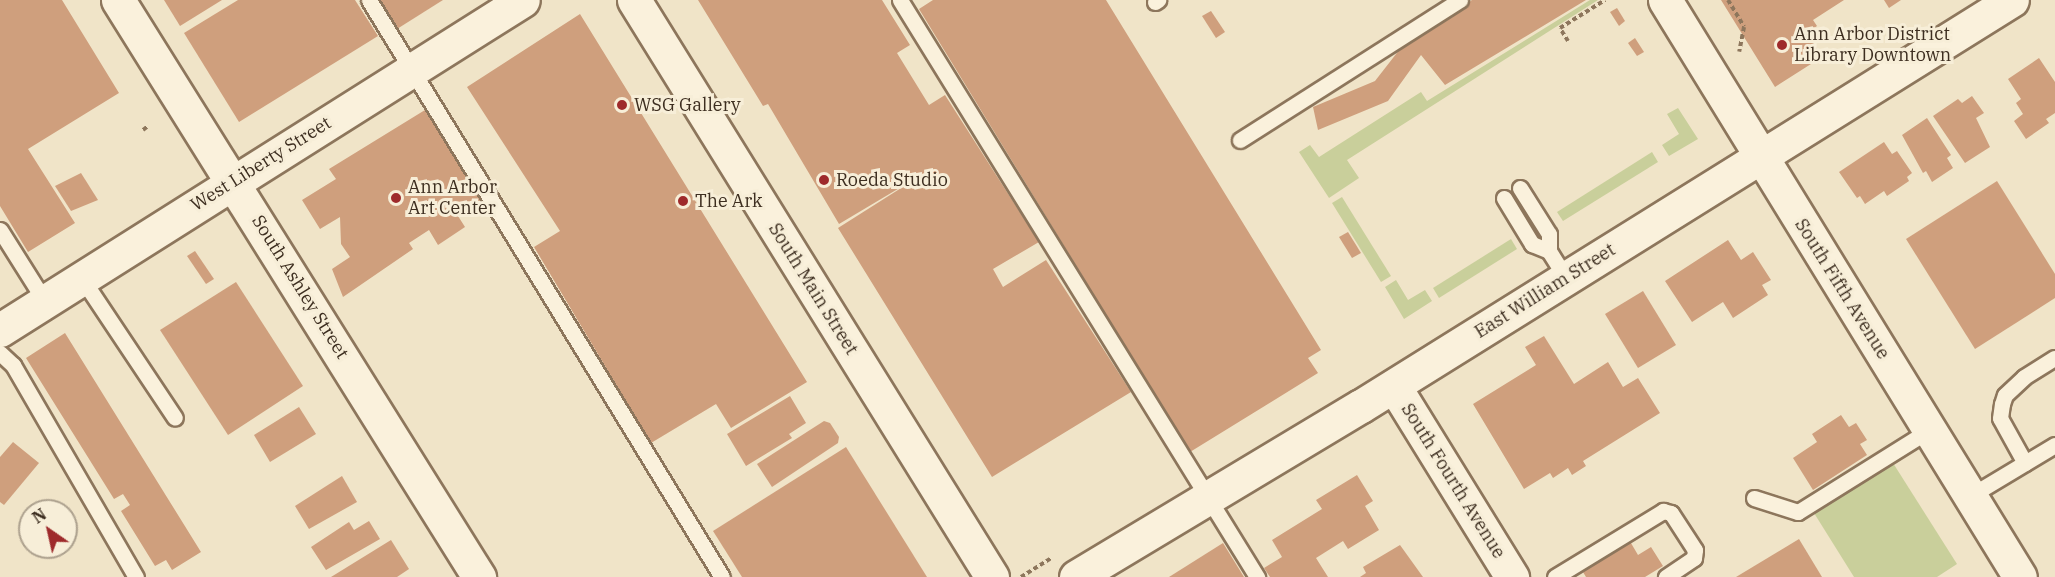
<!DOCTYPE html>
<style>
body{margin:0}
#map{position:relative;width:2055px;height:577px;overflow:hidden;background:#f0e4c8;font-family:"IBM Plex Serif",serif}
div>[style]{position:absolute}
.green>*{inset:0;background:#c9cf9b}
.building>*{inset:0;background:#cf9f7d}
.path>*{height:4px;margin-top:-2px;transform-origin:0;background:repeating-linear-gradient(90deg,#8d765c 0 4.5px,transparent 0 7.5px)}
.roads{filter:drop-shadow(2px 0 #8d765c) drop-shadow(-2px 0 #8d765c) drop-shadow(0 2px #8d765c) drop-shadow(0 -2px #8d765c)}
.service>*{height:15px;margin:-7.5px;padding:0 7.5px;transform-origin:7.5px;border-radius:7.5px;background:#faf1dc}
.tertiary>*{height:33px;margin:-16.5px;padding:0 16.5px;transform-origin:16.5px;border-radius:16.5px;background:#faf1dc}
.secondary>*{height:33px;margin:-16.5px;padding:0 16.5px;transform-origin:16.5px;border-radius:16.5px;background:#faf1dc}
.dots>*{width:16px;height:16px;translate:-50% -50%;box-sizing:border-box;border:3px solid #f7eed8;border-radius:50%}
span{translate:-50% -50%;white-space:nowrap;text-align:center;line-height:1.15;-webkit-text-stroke:6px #f7eed8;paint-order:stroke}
.poi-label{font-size:18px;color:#3d2e20}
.left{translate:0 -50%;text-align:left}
.street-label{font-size:18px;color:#3d2e20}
.north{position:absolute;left:18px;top:499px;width:60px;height:60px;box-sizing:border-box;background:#f7eed8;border:2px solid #ada18e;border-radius:50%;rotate:326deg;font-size:16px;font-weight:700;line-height:24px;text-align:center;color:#3d2e20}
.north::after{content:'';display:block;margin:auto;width:21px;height:27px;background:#9e2a2b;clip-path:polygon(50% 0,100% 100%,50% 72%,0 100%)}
</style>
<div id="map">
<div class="green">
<div style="clip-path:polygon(1590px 0,1598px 0,1347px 160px,1359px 178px,1329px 198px,1299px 152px,1310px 145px,1319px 157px,1421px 92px,1427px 101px)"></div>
<div style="clip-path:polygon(1678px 108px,1698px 139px,1669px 156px,1662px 145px,1679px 134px,1667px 114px)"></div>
<div style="clip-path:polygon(1652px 152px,1658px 162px,1563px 221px,1557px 212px)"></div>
<div style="clip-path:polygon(1342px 197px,1391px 276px,1381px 282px,1332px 203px)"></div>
<div style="clip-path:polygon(1511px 239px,1517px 249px,1439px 298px,1433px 288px)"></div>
<div style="clip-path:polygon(1396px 280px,1408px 300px,1425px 290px,1432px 301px,1404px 319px,1385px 287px)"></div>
<div style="clip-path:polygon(1893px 463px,1957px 564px,1937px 577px,1854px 577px,1814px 513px)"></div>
</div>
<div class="building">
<div style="clip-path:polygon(0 0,62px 0,119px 93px,28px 149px,75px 223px,28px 252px,0 206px)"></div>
<div style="clip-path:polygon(164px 0,222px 0,180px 26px)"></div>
<div style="clip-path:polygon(238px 0,355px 0,378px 36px,239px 122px,184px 33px)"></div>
<div style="clip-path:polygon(379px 0,443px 0,397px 29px)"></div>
<div style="clip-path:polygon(698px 0,882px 0,910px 45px,897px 53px,929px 105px,945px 95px,1039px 242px,993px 269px,1003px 287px,1046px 260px,1131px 392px,992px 477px,838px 228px,928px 171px,839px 224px,768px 104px,763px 106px)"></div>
<div style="clip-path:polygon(933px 0,1106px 0,1321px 350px,1308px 358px,1318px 373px,1190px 452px,919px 9px)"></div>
<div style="clip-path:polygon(1472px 0,1586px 0,1445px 85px,1421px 55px,1388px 101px,1318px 130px,1313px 107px,1375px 81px,1407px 40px)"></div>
<div style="clip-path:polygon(1721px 0,1844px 0,1813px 20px,1817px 26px,1807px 33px,1822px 57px,1775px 87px)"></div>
<div style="clip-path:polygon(1884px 0,1901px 0,1889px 8px)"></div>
<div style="clip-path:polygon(1617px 8px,1625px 21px,1619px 26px,1610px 12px)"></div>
<div style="clip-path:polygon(1211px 11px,1225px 32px,1216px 38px,1202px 16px)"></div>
<div style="clip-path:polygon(580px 14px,807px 382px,731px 428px,716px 404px,651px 443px,534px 247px,560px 231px,467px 87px)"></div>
<div style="clip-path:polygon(1635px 38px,1644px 52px,1637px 56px,1628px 43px)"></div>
<div style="clip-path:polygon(2039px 58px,2055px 82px,2055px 113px,2046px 119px,2049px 123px,2026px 139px,2014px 121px,2023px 114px,2016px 103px,2021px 99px,2008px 79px)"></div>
<div style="clip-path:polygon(1972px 96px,1984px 113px,1976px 118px,1990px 147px,1965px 163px,1933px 116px,1958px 99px,1962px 103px)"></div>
<div style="clip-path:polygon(425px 110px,482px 201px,458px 216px,465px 227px,438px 245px,429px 230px,409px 243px,413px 249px,343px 297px,332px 269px,350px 257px,341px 244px,340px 217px,320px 229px,302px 200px,336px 179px,329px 169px)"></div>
<div style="clip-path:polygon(1927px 118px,1951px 155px,1947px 158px,1953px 168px,1932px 182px,1926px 171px,1923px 173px,1902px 135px)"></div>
<div style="clip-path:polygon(1884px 142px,1892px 154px,1897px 151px,1912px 173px,1907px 177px,1909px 181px,1887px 196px,1884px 191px,1865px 204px,1860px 196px,1857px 198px,1839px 172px)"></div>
<div style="clip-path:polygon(81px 173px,98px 200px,71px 211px,55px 186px)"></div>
<div style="clip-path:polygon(1997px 181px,2055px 274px,2055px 298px,1975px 349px,1906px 239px)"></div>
<div style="clip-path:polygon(1348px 232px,1361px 253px,1352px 258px,1339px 237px)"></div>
<div style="clip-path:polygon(1728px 240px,1741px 260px,1753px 252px,1771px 280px,1762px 285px,1768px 295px,1733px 318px,1723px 302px,1692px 322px,1665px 281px)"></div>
<div style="clip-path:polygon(195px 251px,214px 279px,206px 284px,187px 256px)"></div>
<div style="clip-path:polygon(236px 282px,303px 386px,228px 435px,160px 330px)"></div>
<div style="clip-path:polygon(1643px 291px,1676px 345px,1638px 368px,1605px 314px)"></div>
<div style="clip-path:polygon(65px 333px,201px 552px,172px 570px,166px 560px,155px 566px,121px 511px,130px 505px,123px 494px,114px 499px,26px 358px)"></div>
<div style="clip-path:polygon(1544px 336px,1574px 384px,1608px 362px,1623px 387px,1638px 378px,1660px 413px,1583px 461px,1586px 466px,1572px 475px,1568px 468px,1553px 478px,1550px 473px,1524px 489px,1473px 404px,1536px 365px,1525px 347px)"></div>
<div style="clip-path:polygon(790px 396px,806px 423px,789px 434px,792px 438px,746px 466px,727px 434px)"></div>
<div style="clip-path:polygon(299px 407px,316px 434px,270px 462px,254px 435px)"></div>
<div style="clip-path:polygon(1841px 415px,1849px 427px,1856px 423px,1867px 440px,1860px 444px,1867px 455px,1813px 490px,1793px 458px,1817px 442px,1812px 434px)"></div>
<div style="clip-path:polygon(824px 421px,830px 423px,839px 437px,838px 443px,772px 487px,757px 464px)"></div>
<div style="clip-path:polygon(13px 442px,39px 463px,4px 505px,0 502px,0 457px)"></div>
<div style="clip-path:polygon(846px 447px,927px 577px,742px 577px,713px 531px)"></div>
<div style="clip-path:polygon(1357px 475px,1373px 501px,1365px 506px,1379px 530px,1348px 549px,1343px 541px,1316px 558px,1328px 577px,1270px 577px,1264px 568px,1282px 557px,1272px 540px,1322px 509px,1316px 500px)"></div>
<div style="clip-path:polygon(342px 476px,357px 502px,309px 529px,295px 506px)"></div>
<div style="clip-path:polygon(369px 521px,380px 539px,326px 570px,311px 547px,349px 522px,354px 530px)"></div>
<div style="clip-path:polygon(1628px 538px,1638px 555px,1651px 547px,1663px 566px,1645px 577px,1586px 577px,1580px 567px)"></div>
<div style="clip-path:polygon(1799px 539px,1822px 577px,1736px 577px)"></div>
<div style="clip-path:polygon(391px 540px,409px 569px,397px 577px,331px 577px)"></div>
<div style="clip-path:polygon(1223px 543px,1244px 577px,1169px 577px)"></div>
<div style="clip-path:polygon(1400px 545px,1423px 577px,1360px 577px,1366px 573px,1363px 567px)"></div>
</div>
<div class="path">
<div style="left:1728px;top:0;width:31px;rotate:59deg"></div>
<div style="left:1744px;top:27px;width:25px;rotate:101deg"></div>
<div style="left:1568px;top:41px;width:15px;rotate:-122deg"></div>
<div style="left:1560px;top:28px;width:53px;rotate:-31.9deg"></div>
<div style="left:143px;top:130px;width:6px;rotate:-39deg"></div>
<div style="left:1021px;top:577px;width:36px;rotate:-32deg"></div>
</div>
<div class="roads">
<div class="service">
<div style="left:369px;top:0;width:676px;rotate:58.54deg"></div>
<div style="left:900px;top:0;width:679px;rotate:58.25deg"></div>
<div style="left:1155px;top:2px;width:4px;rotate:-34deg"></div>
<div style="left:1240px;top:140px;width:261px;rotate:-32.5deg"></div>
<div style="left:1520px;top:188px;width:54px;rotate:57.8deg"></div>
<div style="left:1549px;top:234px;width:17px;rotate:90deg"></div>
<div style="left:1549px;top:251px;width:32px;rotate:58deg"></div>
<div style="left:1504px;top:198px;width:54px;rotate:58.7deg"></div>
<div style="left:1532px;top:244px;width:18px;rotate:22deg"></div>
<div style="left:0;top:230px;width:83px;rotate:57.8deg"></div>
<div style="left:81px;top:277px;width:169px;rotate:56.3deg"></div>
<div style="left:0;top:353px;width:18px;rotate:43deg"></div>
<div style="left:13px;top:365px;width:245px;rotate:59.9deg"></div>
<div style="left:2025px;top:463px;width:51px;rotate:-119.1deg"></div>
<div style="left:2000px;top:418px;width:14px;rotate:-82deg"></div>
<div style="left:2002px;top:404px;width:9px;rotate:-72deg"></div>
<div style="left:2005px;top:395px;width:26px;rotate:-43deg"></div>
<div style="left:2024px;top:377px;width:36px;rotate:-32deg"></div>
<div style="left:1970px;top:496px;width:99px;rotate:-31deg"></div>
<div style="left:1754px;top:498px;width:46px;rotate:17.7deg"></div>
<div style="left:1798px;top:512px;width:155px;rotate:-32deg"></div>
<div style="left:1555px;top:577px;width:127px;rotate:-31.4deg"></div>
<div style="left:1663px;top:511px;width:8px;rotate:14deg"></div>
<div style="left:1671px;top:513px;width:44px;rotate:57deg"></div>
<div style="left:1695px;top:550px;width:8px;rotate:97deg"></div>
<div style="left:1694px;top:558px;width:34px;rotate:146deg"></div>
</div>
<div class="tertiary">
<div style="left:118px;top:0;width:681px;rotate:57.97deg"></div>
<div style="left:1394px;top:386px;width:225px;rotate:58.3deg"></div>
<div style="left:1076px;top:577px;width:332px;rotate:-31deg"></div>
<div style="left:1361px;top:406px;width:767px;rotate:-31.95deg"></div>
</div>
<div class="secondary">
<div style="left:634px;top:0;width:679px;rotate:58.18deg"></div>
<div style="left:1665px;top:0;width:677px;rotate:58.4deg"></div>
<div style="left:0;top:330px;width:618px;rotate:-32.25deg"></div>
</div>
</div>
<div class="dots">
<div style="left:1782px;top:45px;background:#9e2a2b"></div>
<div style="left:622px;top:105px;background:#9e2a2b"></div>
<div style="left:824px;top:180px;background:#9e2a2b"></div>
<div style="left:396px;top:198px;background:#9e2a2b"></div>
<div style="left:683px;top:201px;background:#9e2a2b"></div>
</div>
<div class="poi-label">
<span class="left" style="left:1794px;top:45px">Ann Arbor District<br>Library Downtown</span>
<span class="left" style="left:634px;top:105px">WSG Gallery</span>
<span class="left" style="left:836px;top:180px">Roeda Studio</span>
<span class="left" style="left:408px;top:198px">Ann Arbor<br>Art Center</span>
<span class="left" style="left:695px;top:201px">The Ark</span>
</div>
<div class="street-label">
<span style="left:261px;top:164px;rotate:-32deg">West Liberty Street</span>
<span style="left:300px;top:287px;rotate:58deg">South Ashley Street</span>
<span style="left:813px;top:289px;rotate:58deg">South Main Street</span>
<span style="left:1842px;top:289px;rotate:58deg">South Fifth Avenue</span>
<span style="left:1545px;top:291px;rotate:-32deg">East William Street</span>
<span style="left:1453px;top:481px;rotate:58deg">South Fourth Avenue</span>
</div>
<div class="north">N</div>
</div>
